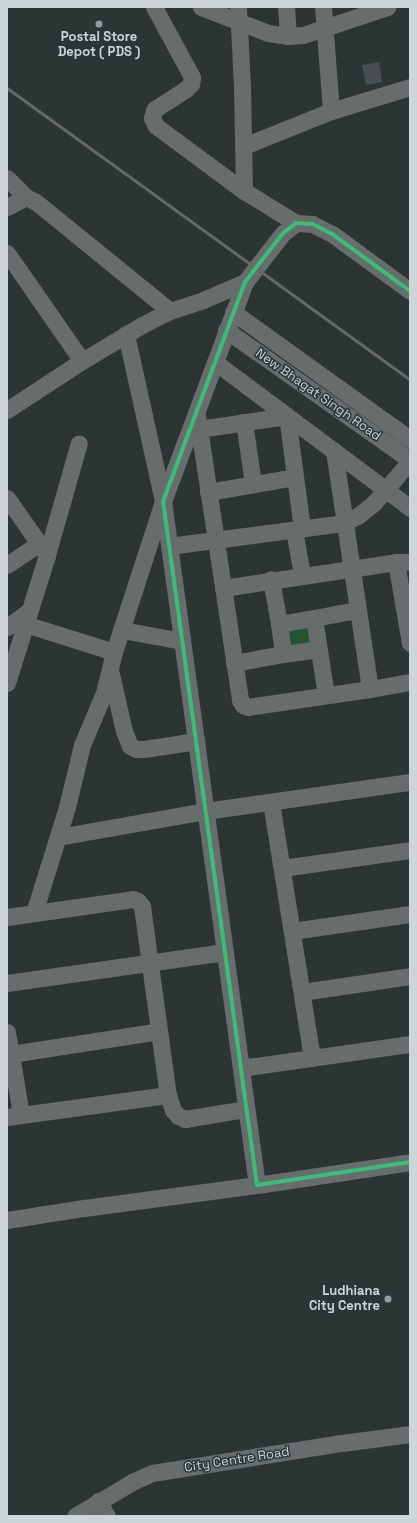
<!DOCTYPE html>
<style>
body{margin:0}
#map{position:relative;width:417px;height:1523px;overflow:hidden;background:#2c3434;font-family:"Space Grotesk",sans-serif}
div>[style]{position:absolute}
.green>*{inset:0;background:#255334}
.building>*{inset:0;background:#494f50}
.minor>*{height:17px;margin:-8.5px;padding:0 8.5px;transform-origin:8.5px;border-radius:8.5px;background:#676c6d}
.rail>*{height:3px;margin:-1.5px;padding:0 1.5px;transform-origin:1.5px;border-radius:1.5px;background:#636969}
.cycleway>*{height:4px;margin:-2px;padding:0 2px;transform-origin:2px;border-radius:2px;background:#3abd76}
.dots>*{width:11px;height:11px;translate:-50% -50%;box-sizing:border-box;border:2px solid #293738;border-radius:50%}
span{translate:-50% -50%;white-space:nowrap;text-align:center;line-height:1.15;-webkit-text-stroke:3px #293738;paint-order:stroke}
.poi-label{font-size:13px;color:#cdd5d6;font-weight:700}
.right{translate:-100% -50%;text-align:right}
.street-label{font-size:13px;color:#cdd5d6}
.frame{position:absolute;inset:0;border:8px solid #cdd5d6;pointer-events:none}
</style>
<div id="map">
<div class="green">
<div style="clip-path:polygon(308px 625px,311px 642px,289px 646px,286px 629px)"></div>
</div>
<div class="building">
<div style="clip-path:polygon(379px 62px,382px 82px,366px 85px,362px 65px)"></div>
</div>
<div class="minor">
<div style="left:154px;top:7px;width:80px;rotate:61.5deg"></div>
<div style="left:192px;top:77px;width:7px;rotate:98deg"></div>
<div style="left:191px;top:84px;width:7px;rotate:135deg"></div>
<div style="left:186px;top:89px;width:38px;rotate:147deg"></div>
<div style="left:154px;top:110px;width:8px;rotate:104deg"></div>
<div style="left:152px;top:118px;width:9px;rotate:63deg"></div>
<div style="left:156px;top:126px;width:109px;rotate:36.5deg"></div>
<div style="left:244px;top:191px;width:61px;rotate:31.6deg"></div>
<div style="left:201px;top:7px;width:72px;rotate:21.2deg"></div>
<div style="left:268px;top:33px;width:20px;rotate:9deg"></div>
<div style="left:288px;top:36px;width:15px;rotate:-4deg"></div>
<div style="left:303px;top:35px;width:89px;rotate:-18.4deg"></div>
<div style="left:238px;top:7px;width:79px;rotate:87.1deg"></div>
<div style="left:242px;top:86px;width:105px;rotate:88.9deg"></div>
<div style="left:286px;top:7px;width:29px;rotate:86deg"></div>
<div style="left:323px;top:7px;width:104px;rotate:85.6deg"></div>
<div style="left:244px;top:146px;width:94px;rotate:-21.9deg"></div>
<div style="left:331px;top:111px;width:83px;rotate:-16.9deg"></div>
<div style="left:7px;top:178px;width:27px;rotate:45deg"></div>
<div style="left:7px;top:207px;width:21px;rotate:-28deg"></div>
<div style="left:26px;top:197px;width:11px;rotate:27deg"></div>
<div style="left:36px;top:202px;width:173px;rotate:39.1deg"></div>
<div style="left:7px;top:253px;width:131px;rotate:55.2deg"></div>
<div style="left:410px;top:291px;width:97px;rotate:-143.8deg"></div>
<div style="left:332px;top:234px;width:22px;rotate:-153deg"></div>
<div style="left:312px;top:224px;width:16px;rotate:-176deg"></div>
<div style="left:296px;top:223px;width:16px;rotate:142deg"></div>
<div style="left:283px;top:233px;width:62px;rotate:127.8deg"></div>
<div style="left:245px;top:282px;width:234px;rotate:110.5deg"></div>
<div style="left:163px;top:501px;width:690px;rotate:82.18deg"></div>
<div style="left:257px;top:1185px;width:155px;rotate:-8.5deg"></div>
<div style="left:233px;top:312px;width:218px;rotate:35.7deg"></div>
<div style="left:226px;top:330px;width:225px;rotate:35.2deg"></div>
<div style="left:215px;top:362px;width:244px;rotate:36.8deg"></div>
<div style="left:7px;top:410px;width:90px;rotate:-33.2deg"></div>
<div style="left:82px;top:361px;width:70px;rotate:-31deg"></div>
<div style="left:142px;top:325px;width:31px;rotate:-27deg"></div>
<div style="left:170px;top:311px;width:35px;rotate:-18deg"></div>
<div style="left:203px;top:300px;width:46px;rotate:-23.2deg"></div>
<div style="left:197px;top:415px;width:288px;rotate:81.4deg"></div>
<div style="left:240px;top:700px;width:6px;rotate:59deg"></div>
<div style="left:243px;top:705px;width:5px;rotate:22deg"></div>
<div style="left:248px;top:707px;width:123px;rotate:-8.4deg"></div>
<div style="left:370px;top:689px;width:241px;rotate:-98.6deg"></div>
<div style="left:244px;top:422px;width:63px;rotate:81.7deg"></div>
<div style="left:199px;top:429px;width:89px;rotate:-8.4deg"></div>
<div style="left:287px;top:416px;width:114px;rotate:82.4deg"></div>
<div style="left:208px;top:492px;width:88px;rotate:-9.8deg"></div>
<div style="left:7px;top:498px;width:70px;rotate:54.9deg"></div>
<div style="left:294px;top:530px;width:46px;rotate:79.9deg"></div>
<div style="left:169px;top:546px;width:177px;rotate:-7.5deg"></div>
<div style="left:344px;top:523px;width:17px;rotate:-28deg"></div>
<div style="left:359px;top:515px;width:19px;rotate:-39deg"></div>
<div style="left:374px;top:503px;width:55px;rotate:-49.4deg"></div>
<div style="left:396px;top:562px;width:82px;rotate:80.2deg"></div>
<div style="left:7px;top:565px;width:37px;rotate:-34deg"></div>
<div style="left:271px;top:579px;width:46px;rotate:79.9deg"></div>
<div style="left:279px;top:624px;width:36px;rotate:-10deg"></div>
<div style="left:223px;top:588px;width:175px;rotate:-8.5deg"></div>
<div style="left:396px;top:562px;width:14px"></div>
<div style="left:25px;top:624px;width:93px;rotate:17.5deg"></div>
<div style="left:114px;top:652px;width:159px;rotate:-72deg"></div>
<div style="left:163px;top:501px;width:171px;rotate:-102.5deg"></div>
<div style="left:279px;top:624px;width:30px;rotate:82deg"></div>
<div style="left:283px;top:654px;width:36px;rotate:-8deg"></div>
<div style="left:7px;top:627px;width:27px;rotate:-36deg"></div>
<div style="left:122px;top:630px;width:61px;rotate:10.4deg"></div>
<div style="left:234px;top:663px;width:50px;rotate:-10.4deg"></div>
<div style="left:111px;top:674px;width:58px;rotate:77.2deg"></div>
<div style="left:124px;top:731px;width:16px;rotate:68deg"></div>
<div style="left:130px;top:746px;width:7px;rotate:27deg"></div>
<div style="left:136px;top:749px;width:8px"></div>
<div style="left:144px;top:749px;width:53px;rotate:-8.7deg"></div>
<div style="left:7px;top:683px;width:134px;rotate:-72.6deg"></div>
<div style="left:47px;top:555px;width:116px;rotate:-74.1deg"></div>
<div style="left:370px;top:689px;width:41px;rotate:-9.9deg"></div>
<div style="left:326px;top:695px;width:78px;rotate:-98.9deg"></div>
<div style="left:314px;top:618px;width:44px;rotate:-10.5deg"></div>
<div style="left:271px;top:802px;width:259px;rotate:80.9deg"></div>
<div style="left:58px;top:837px;width:149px;rotate:-10deg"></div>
<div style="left:205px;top:811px;width:207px;rotate:-8.1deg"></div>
<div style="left:282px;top:868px;width:129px;rotate:-8deg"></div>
<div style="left:34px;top:913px;width:111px;rotate:-72.7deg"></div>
<div style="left:67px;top:807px;width:64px;rotate:-76.4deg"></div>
<div style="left:82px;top:745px;width:56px;rotate:-67.1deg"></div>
<div style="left:104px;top:693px;width:42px;rotate:-76.3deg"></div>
<div style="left:7px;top:917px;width:127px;rotate:-8.1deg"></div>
<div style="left:133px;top:899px;width:5px;rotate:22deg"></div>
<div style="left:138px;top:901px;width:6px;rotate:51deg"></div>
<div style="left:142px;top:906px;width:191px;rotate:82.2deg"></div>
<div style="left:292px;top:931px;width:119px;rotate:-8.2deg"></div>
<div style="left:7px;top:983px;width:220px;rotate:-8.1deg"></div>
<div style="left:302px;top:992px;width:109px;rotate:-8.4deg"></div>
<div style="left:7px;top:1032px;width:22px;rotate:80deg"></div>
<div style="left:241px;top:1068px;width:171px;rotate:-8.1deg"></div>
<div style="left:21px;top:1115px;width:62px;rotate:-99.3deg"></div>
<div style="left:11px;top:1054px;width:150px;rotate:-8.8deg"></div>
<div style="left:7px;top:1117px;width:162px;rotate:-7.8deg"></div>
<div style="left:168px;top:1095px;width:16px;rotate:72deg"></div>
<div style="left:173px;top:1110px;width:8px;rotate:50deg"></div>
<div style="left:178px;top:1116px;width:8px;rotate:23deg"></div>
<div style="left:185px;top:1119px;width:62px;rotate:-9.3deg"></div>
<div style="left:7px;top:1220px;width:78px;rotate:-8.9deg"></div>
<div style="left:84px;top:1208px;width:175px;rotate:-7.6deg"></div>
<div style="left:98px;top:1501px;width:17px;rotate:59deg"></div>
<div style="left:75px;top:1516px;width:66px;rotate:-30.8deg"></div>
<div style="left:132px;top:1482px;width:22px;rotate:-24deg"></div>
<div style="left:152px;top:1473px;width:192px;rotate:-9deg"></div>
<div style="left:342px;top:1443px;width:69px;rotate:-7.5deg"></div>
</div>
<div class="rail">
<div style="left:7px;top:88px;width:498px;rotate:35.9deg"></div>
</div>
<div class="cycleway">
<div style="left:410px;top:291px;width:97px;rotate:-143.8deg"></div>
<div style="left:332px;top:234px;width:22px;rotate:-153deg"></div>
<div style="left:312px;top:224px;width:16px;rotate:-176deg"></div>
<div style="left:296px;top:223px;width:16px;rotate:142deg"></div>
<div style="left:283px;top:233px;width:62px;rotate:127.8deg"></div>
<div style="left:245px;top:282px;width:234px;rotate:110.5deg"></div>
<div style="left:163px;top:501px;width:690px;rotate:82.18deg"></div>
<div style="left:257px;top:1185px;width:155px;rotate:-8.5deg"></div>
</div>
<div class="dots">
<div style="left:99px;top:24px;background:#959d9d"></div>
<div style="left:388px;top:1299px;background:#959d9d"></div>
</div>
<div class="poi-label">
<span style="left:99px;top:45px">Postal Store<br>Depot ( PDS )</span>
<span class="right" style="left:380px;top:1299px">Ludhiana<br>City Centre</span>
</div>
<div class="street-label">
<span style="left:318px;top:395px;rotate:35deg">New Bhagat Singh Road</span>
<span style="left:237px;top:1460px;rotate:-9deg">City Centre Road</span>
</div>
<div class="frame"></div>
</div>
